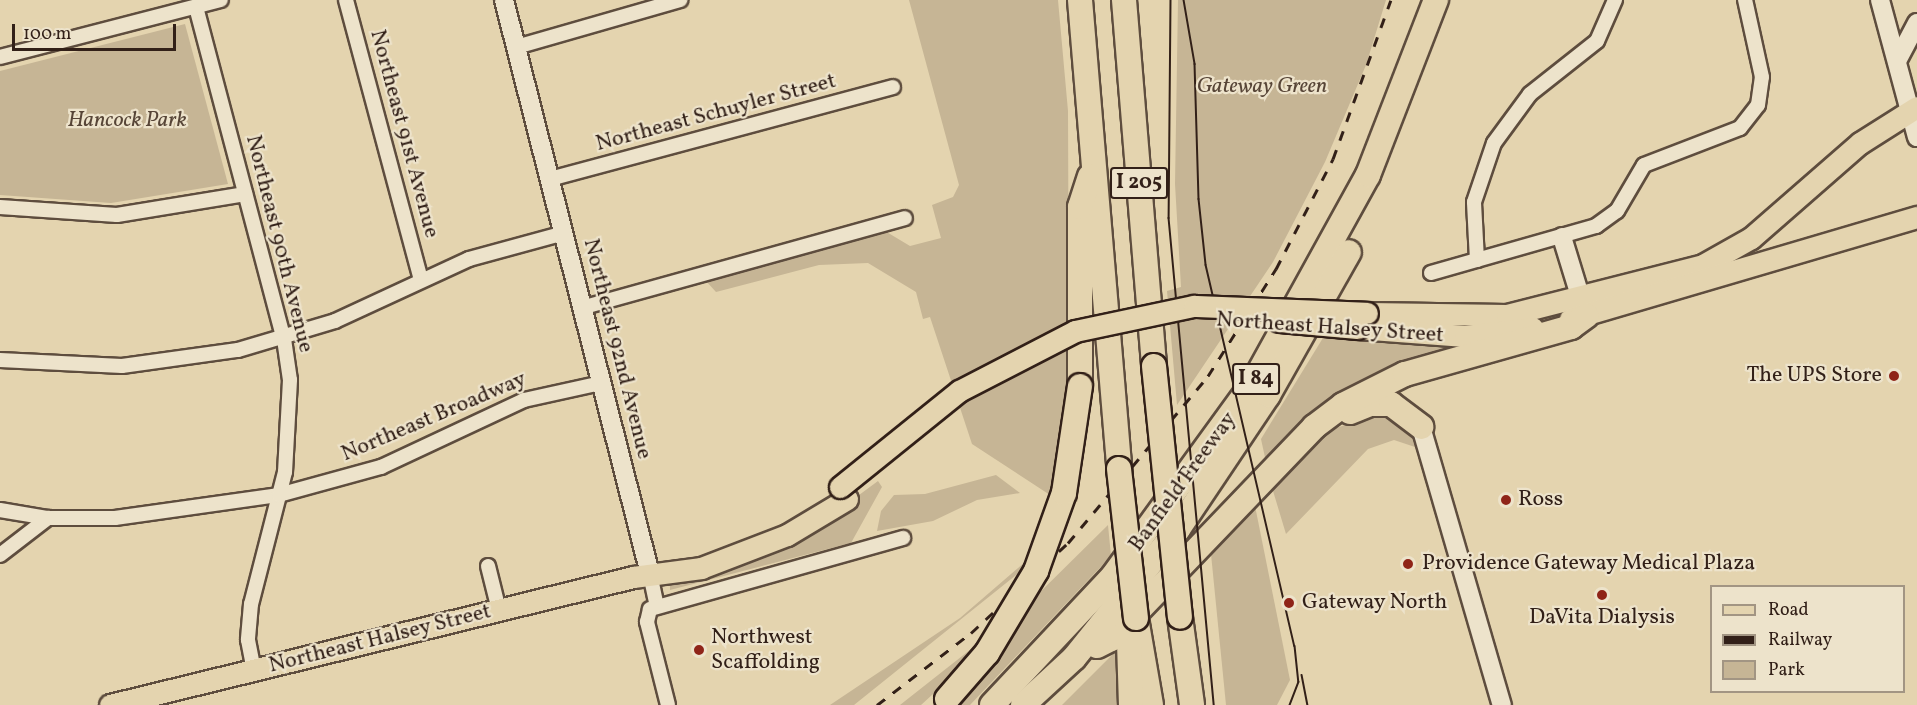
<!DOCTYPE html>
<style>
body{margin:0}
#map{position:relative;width:1917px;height:705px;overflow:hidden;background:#e4d4af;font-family:Vollkorn,serif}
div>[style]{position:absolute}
.green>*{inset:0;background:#c6b595}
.roads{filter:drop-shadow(2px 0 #5e4d3e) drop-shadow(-2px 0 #5e4d3e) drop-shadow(0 2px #5e4d3e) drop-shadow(0 -2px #5e4d3e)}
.street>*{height:14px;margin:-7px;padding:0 7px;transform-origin:7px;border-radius:7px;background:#ede3cb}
.secondary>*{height:18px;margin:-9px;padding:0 9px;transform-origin:9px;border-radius:9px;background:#ede3cb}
.primary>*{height:21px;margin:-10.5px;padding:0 10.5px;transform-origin:10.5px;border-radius:10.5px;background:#e4d4af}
.highway>*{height:24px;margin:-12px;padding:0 12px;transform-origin:12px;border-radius:12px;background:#e4d4af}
.tram>*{height:1.5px;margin:-0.75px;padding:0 0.75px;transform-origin:0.75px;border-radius:0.75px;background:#322018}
.rail>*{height:3px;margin-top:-1.5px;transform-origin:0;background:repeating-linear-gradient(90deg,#322018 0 10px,transparent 0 20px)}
.bridges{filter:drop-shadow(2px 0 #322018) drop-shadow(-2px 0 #322018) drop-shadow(0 2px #322018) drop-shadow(0 -2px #322018)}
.primary-bridge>*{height:21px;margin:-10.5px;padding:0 10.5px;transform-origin:10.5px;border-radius:10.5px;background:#e4d4af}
.highway-bridge>*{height:24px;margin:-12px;padding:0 12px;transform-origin:12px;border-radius:12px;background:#e4d4af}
.dots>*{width:16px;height:16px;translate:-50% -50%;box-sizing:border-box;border:3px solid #ede3cb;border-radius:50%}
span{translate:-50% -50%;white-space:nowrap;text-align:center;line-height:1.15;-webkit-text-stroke:4.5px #ede3cb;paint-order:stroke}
.shield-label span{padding:2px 4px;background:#ede3cb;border:2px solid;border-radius:4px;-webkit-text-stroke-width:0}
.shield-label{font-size:21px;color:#322018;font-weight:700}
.park-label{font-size:22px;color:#574537;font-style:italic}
.street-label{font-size:22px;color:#322018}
.poi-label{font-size:22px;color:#322018}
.right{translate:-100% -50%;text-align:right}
.left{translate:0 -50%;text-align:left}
.legend{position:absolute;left:1710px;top:585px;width:195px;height:108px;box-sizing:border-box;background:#ede3cb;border:2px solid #a29583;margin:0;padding:8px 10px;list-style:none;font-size:18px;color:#322018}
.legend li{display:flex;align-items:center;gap:12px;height:30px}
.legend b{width:30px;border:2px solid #a29583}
.scale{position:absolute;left:12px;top:24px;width:164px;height:27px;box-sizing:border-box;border:3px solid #322018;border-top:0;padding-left:8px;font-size:18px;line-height:21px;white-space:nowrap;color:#322018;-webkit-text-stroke:4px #ede3cb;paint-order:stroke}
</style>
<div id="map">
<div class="green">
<div style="clip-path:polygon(909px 0,1058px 0,1068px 111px,1069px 372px,1050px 495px,972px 444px,930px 317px,923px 319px,916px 292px,868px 263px,819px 265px,716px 292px,706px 281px,885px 231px,910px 246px,941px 238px,932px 205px,953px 197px,959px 185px)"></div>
<div style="clip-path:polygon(1178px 0,1386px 0,1366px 65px,1325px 162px,1273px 262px,1177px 405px,1167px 291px,1181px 287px,1175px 184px)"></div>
<div style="clip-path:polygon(185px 24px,228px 184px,111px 203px,0 195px,0 71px)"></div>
<div style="clip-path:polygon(1326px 333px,1482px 342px,1266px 462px,1261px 439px)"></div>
<div style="clip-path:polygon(1387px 410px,1413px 429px,1418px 448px,1394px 440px,1368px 449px,1286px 534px,1270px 481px,1328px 431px)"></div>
<div style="clip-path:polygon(996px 475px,1020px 493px,977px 500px,933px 521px,877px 531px,881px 511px,894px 495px,925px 494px)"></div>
<div style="clip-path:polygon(878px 481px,882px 487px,851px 543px,670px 590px,670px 582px,832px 515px)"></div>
<div style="clip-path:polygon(1254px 501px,1290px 680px,1277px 705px,1226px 705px,1210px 544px)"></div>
<div style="clip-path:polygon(1108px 525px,1111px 556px,970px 705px,952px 705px,960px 697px,944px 684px,921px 705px,900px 705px,1028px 604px)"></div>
<div style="clip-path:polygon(1025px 562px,1025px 568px,854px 705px,830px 705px,960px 618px)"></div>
<div style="clip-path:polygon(1119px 648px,1121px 705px,1062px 705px)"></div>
</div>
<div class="roads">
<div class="street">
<div style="left:346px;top:0;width:289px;rotate:75deg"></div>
<div style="left:196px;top:7px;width:343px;rotate:75.2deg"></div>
<div style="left:284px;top:339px;width:41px;rotate:81.7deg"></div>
<div style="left:290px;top:380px;width:92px;rotate:93.1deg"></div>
<div style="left:285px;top:472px;width:136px;rotate:104.4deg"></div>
<div style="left:251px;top:604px;width:36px;rotate:95deg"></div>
<div style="left:248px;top:640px;width:31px;rotate:79deg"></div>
<div style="left:516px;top:47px;width:171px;rotate:-16deg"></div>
<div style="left:0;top:57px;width:228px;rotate:-14.5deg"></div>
<div style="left:550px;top:179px;width:355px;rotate:-15deg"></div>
<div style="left:0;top:207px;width:117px;rotate:3.9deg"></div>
<div style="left:117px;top:215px;width:130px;rotate:-9.3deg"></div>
<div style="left:1477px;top:260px;width:58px;rotate:-93deg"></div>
<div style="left:1474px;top:202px;width:62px;rotate:-71.3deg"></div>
<div style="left:1494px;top:143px;width:61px;rotate:-53.7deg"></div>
<div style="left:1530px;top:94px;width:85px;rotate:-38.3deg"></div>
<div style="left:1597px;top:41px;width:45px;rotate:-66.3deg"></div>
<div style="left:1431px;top:273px;width:172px;rotate:-15.9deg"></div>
<div style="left:1596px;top:226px;width:26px;rotate:-36deg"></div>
<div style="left:1617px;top:211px;width:53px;rotate:-59.6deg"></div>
<div style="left:1644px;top:165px;width:103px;rotate:-21.1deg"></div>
<div style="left:1740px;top:128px;width:29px;rotate:-52deg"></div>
<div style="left:1758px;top:105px;width:28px;rotate:-82deg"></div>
<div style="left:1762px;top:77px;width:79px;rotate:-102.4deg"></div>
<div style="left:581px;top:308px;width:336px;rotate:-15.5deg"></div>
<div style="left:0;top:360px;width:122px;rotate:2.8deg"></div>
<div style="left:122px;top:366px;width:117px;rotate:-7.9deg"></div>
<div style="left:238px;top:350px;width:101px;rotate:-16.6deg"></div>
<div style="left:335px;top:321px;width:148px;rotate:-24.8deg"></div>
<div style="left:469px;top:259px;width:98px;rotate:-15.3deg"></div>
<div style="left:0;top:510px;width:49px;rotate:9.5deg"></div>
<div style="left:48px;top:518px;width:67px"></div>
<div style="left:115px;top:518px;width:166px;rotate:-8deg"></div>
<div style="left:279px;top:495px;width:106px;rotate:-15.4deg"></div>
<div style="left:381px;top:467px;width:158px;rotate:-25.1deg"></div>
<div style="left:524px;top:400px;width:79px;rotate:-12.4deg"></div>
<div style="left:0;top:555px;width:61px;rotate:-37.6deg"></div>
<div style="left:488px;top:566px;width:45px;rotate:76deg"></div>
<div style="left:650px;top:574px;width:33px;rotate:78deg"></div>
<div style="left:668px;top:705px;width:86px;rotate:-104.2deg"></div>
<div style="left:647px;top:622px;width:13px;rotate:-77deg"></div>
<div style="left:650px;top:609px;width:263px;rotate:-15.7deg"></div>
</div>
<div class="secondary">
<div style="left:504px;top:0;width:592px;rotate:75.73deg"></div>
<div style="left:1880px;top:0;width:142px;rotate:74.9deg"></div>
<div style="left:1897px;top:61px;width:43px;rotate:-62.2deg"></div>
<div style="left:1562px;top:237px;width:75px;rotate:73deg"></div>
<div style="left:1421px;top:427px;width:290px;rotate:73.8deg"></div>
</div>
<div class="primary">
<div style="left:1367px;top:313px;width:140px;rotate:0.8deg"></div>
<div style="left:1507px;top:315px;width:202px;rotate:-14.3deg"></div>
<div style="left:1703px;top:265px;width:55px;rotate:-29.4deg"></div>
<div style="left:1751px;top:238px;width:145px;rotate:-41.1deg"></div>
<div style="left:1860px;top:143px;width:67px;rotate:-32.3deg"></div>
<div style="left:1570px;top:319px;width:362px;rotate:-16.4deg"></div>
<div style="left:1358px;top:328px;width:107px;rotate:4.3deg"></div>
<div style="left:1465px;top:336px;width:68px;rotate:-6.7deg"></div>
<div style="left:110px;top:705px;width:538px;rotate:-13.75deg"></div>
<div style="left:633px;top:577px;width:69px;rotate:-7.5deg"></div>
<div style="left:701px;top:568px;width:92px;rotate:-21deg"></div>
<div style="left:787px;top:535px;width:70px;rotate:-31deg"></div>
</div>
<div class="highway">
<div style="left:1080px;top:0;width:471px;rotate:85.2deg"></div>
<div style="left:1124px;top:0;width:367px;rotate:85.3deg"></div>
<div style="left:1080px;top:386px;width:179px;rotate:-90deg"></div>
<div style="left:1080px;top:207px;width:32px;rotate:-72deg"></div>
<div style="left:1350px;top:412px;width:22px;rotate:-22deg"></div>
<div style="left:1370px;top:404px;width:21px"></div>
<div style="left:1391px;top:404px;width:38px;rotate:37deg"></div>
<div style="left:1180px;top:617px;width:89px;rotate:82.2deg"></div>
<div style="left:1136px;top:618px;width:88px;rotate:80.2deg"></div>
<div style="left:1129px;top:642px;width:63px;rotate:88.2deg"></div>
<div style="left:1097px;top:646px;width:16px;rotate:-27deg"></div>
<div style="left:1111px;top:639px;width:294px;rotate:-46.2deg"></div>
<div style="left:1314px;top:427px;width:36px;rotate:-37deg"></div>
<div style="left:1343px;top:405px;width:69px;rotate:-26.6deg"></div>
<div style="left:1405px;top:374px;width:173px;rotate:-15.8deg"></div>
<div style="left:1571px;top:327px;width:19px;rotate:-36deg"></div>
<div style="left:992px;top:705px;width:177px;rotate:-46.8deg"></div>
<div style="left:1113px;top:576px;width:236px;rotate:-54deg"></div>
<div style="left:1252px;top:385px;width:240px;rotate:-61.1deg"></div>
<div style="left:1368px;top:175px;width:188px;rotate:-68.8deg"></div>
<div style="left:1023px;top:705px;width:69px;rotate:-42.7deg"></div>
<div style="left:1074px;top:658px;width:166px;rotate:-51.1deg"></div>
<div style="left:1178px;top:529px;width:161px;rotate:-56.1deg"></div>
<div style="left:1268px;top:395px;width:164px;rotate:-60.5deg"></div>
</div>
</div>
<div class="tram">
<div style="left:1171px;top:0;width:218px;rotate:90.5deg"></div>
<div style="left:1169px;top:218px;width:489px;rotate:84.7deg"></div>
<div style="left:1184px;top:0;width:65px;rotate:80.2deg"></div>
<div style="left:1195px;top:64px;width:135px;rotate:88.3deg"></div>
<div style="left:1199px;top:199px;width:66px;rotate:83.9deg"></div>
<div style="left:1206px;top:265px;width:391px;rotate:76.9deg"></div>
<div style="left:1295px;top:646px;width:36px;rotate:84deg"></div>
<div style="left:1299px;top:682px;width:25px;rotate:111deg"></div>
<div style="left:1302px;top:675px;width:31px;rotate:79deg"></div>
</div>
<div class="rail">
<div style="left:877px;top:705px;width:118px;rotate:-37.5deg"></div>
<div style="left:971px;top:633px;width:132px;rotate:-42.9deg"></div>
<div style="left:1068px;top:543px;width:218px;rotate:-50deg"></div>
<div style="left:1208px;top:376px;width:127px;rotate:-57.6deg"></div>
<div style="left:1276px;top:269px;width:124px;rotate:-62.6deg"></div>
<div style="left:1333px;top:159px;width:169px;rotate:-70deg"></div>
</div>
<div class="bridges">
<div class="primary-bridge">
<div style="left:1279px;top:321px;width:79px;rotate:5.1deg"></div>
<div style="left:840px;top:487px;width:153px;rotate:-38.9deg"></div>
<div style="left:959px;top:391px;width:131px;rotate:-27.3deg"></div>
<div style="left:1075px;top:331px;width:122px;rotate:-11.9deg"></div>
<div style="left:1194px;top:306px;width:173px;rotate:2.3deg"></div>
</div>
<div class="highway-bridge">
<div style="left:1154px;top:366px;width:252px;rotate:84.1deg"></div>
<div style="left:1119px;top:469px;width:150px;rotate:83.5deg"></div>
<div style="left:947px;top:699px;width:61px;rotate:-49deg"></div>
<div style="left:987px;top:653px;width:96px;rotate:-59.1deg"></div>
<div style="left:1036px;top:571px;width:83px;rotate:-70.3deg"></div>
<div style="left:1064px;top:493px;width:108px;rotate:-81.5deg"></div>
</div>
</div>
<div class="dots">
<div style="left:1894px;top:376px;background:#8f2418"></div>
<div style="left:1506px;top:500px;background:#8f2418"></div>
<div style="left:1408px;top:564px;background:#8f2418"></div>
<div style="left:1602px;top:595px;background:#8f2418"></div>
<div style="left:1289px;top:603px;background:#8f2418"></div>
<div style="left:699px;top:650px;background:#8f2418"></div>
</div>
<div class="shield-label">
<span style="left:1139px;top:183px">I 205</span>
<span style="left:1256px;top:379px">I 84</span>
</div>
<div class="park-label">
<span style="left:1262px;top:87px">Gateway Green</span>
<span style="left:127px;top:121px">Hancock Park</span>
</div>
<div class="street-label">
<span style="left:716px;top:113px;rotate:-15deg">Northeast Schuyler Street</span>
<span style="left:404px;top:134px;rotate:75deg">Northeast 91st Avenue</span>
<span style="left:279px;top:244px;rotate:76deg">Northeast 90th Avenue</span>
<span style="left:1330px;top:328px;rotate:4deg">Northeast Halsey Street</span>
<span style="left:617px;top:349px;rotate:76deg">Northeast 92nd Avenue</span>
<span style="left:434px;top:417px;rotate:-23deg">Northeast Broadway</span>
<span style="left:1183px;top:482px;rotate:-54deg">Banfield Freeway</span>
<span style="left:380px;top:639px;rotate:-14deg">Northeast Halsey Street</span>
</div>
<div class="poi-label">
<span class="right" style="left:1882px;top:376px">The UPS Store</span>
<span class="left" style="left:1518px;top:500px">Ross</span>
<span class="left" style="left:1422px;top:564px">Providence Gateway Medical Plaza</span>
<span class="left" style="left:1302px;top:603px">Gateway North</span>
<span style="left:1602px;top:618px">DaVita Dialysis</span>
<span class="left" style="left:711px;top:650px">Northwest<br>Scaffolding</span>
</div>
<ul class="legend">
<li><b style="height:8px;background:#e4d4af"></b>Road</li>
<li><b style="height:8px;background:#322018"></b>Railway</li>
<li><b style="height:16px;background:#c6b595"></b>Park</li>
</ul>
<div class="scale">100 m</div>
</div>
